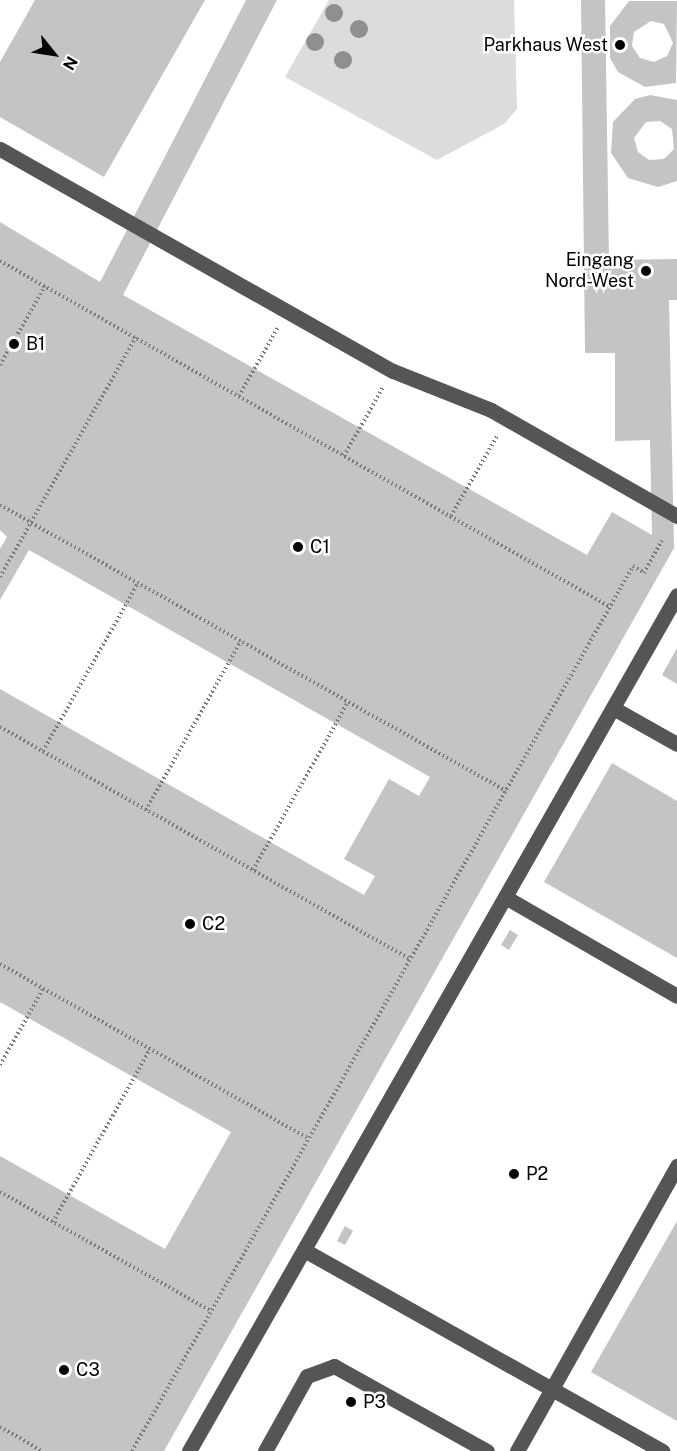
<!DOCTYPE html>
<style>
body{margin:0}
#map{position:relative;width:677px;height:1451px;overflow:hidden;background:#fff;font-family:"Public Sans",sans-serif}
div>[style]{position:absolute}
.green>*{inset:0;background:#dcdcdc}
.building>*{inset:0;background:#c4c4c4}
.path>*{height:4px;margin-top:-2px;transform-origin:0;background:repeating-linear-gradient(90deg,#777 0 1.5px,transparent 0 4.5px)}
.minor>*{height:15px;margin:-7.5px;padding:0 7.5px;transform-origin:7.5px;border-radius:7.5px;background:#555}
.trees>*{width:18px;height:18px;margin:-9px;border-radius:50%;background:#8f8f8f}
.dots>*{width:16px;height:16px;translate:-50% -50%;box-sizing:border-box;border:3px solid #fff;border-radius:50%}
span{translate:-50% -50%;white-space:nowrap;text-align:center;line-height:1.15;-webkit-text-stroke:5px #fff;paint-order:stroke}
.poi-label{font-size:18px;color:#000}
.right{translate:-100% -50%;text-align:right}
.left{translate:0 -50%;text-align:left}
.north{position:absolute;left:24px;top:24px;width:60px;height:60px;-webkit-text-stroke:4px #fff;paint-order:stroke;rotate:120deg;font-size:16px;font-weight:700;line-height:24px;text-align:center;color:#000}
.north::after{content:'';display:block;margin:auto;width:21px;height:27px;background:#000;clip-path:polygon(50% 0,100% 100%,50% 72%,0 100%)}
</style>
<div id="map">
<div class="green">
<div style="clip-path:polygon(329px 0,514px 0,517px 109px,504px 124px,437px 160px,285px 77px)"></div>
</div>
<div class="building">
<div style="clip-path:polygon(35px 0,205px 0,104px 177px,0 117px,0 62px)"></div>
<div style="clip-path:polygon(246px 0,277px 0,123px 295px,587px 555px,612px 512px,652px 535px,650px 440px,615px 441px,615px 353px,585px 353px,581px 0,605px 0,609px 260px,677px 259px,677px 300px,669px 300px,674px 548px,164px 1451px,0 1451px,0 1156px,165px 1249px,231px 1132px,0 1002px,0 689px,364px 895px,375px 876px,344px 859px,389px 779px,419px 796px,430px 777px,29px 550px,0 600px,0 549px,7px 537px,0 530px,0 222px,100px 282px)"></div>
<div style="clip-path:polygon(evenodd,629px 1px,677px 1px,676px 83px,645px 87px,618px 72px,610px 58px,610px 26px,629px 1px,651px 21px,664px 24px,673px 43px,667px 56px,654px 62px,640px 58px,632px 46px,634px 32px,651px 21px)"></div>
<div style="clip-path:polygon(evenodd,650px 95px,677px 100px,677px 181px,658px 187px,628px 178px,611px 153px,613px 122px,635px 99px,650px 95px,660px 121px,672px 129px,674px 149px,664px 159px,649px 160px,638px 152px,634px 138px,646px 122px,660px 121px)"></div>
<div style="clip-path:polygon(677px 648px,677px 684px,662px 675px)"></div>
<div style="clip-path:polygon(612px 763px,677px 801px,677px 958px,544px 882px)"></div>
<div style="clip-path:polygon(510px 930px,518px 935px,509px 950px,501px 945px)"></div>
<div style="clip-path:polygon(677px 1221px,677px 1421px,591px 1372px)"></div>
<div style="clip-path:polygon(345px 1226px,353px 1231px,345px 1245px,337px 1241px)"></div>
</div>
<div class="path">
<div style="left:0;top:261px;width:701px;rotate:29.56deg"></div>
<div style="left:0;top:365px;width:91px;rotate:-60.3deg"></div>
<div style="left:239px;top:396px;width:79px;rotate:-60.5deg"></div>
<div style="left:344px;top:456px;width:79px;rotate:-60.5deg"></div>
<div style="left:0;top:505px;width:581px;rotate:29.48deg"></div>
<div style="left:451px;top:516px;width:92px;rotate:-60.1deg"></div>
<div style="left:0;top:577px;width:276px;rotate:-60.5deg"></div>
<div style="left:0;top:727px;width:471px;rotate:29.5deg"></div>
<div style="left:43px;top:751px;width:193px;rotate:-60.5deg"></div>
<div style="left:146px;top:810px;width:194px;rotate:-60.7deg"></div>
<div style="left:253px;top:870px;width:193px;rotate:-60.5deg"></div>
<div style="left:0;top:964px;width:355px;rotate:29.5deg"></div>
<div style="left:0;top:1065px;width:87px;rotate:-60.5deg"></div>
<div style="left:0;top:1192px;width:242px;rotate:29.4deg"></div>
<div style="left:53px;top:1222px;width:198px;rotate:-60.7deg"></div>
<div style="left:0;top:1427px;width:48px;rotate:29.7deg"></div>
<div style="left:132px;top:1451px;width:1017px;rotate:-60.49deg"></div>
<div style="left:633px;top:566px;width:13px;rotate:32deg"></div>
<div style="left:644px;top:573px;width:37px;rotate:-61deg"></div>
</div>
<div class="minor">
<div style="left:0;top:149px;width:451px;rotate:29.5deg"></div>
<div style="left:393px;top:371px;width:105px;rotate:21.7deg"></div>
<div style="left:491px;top:410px;width:214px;rotate:29.7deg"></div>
<div style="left:613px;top:708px;width:73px;rotate:29.4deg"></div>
<div style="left:505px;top:897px;width:198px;rotate:29.9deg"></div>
<div style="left:304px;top:1250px;width:411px;rotate:29.3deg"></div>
<div style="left:189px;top:1451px;width:985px;rotate:-60.31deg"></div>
<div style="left:265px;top:1451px;width:86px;rotate:-60.8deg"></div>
<div style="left:307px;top:1376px;width:29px;rotate:-20deg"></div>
<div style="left:334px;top:1366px;width:175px;rotate:29.1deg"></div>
<div style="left:517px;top:1451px;width:327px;rotate:-60.7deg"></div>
</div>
<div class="trees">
<div style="left:334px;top:13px"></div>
<div style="left:359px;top:29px"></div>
<div style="left:315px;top:42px"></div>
<div style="left:343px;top:60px"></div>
</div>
<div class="dots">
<div style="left:620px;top:45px;background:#000"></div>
<div style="left:646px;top:271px;background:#000"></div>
<div style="left:14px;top:344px;background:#000"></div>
<div style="left:298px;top:547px;background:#000"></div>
<div style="left:190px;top:924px;background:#000"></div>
<div style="left:514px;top:1174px;background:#000"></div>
<div style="left:64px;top:1370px;background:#000"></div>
<div style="left:351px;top:1402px;background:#000"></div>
</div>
<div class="poi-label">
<span class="right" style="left:608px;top:45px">Parkhaus West</span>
<span class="right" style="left:634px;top:271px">Eingang<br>Nord-West</span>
<span class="left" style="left:26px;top:344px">B1</span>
<span class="left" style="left:310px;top:547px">C1</span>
<span class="left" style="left:202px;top:924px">C2</span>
<span class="left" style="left:526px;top:1174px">P2</span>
<span class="left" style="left:76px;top:1370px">C3</span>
<span class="left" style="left:363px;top:1402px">P3</span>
</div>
<div class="north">N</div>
</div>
